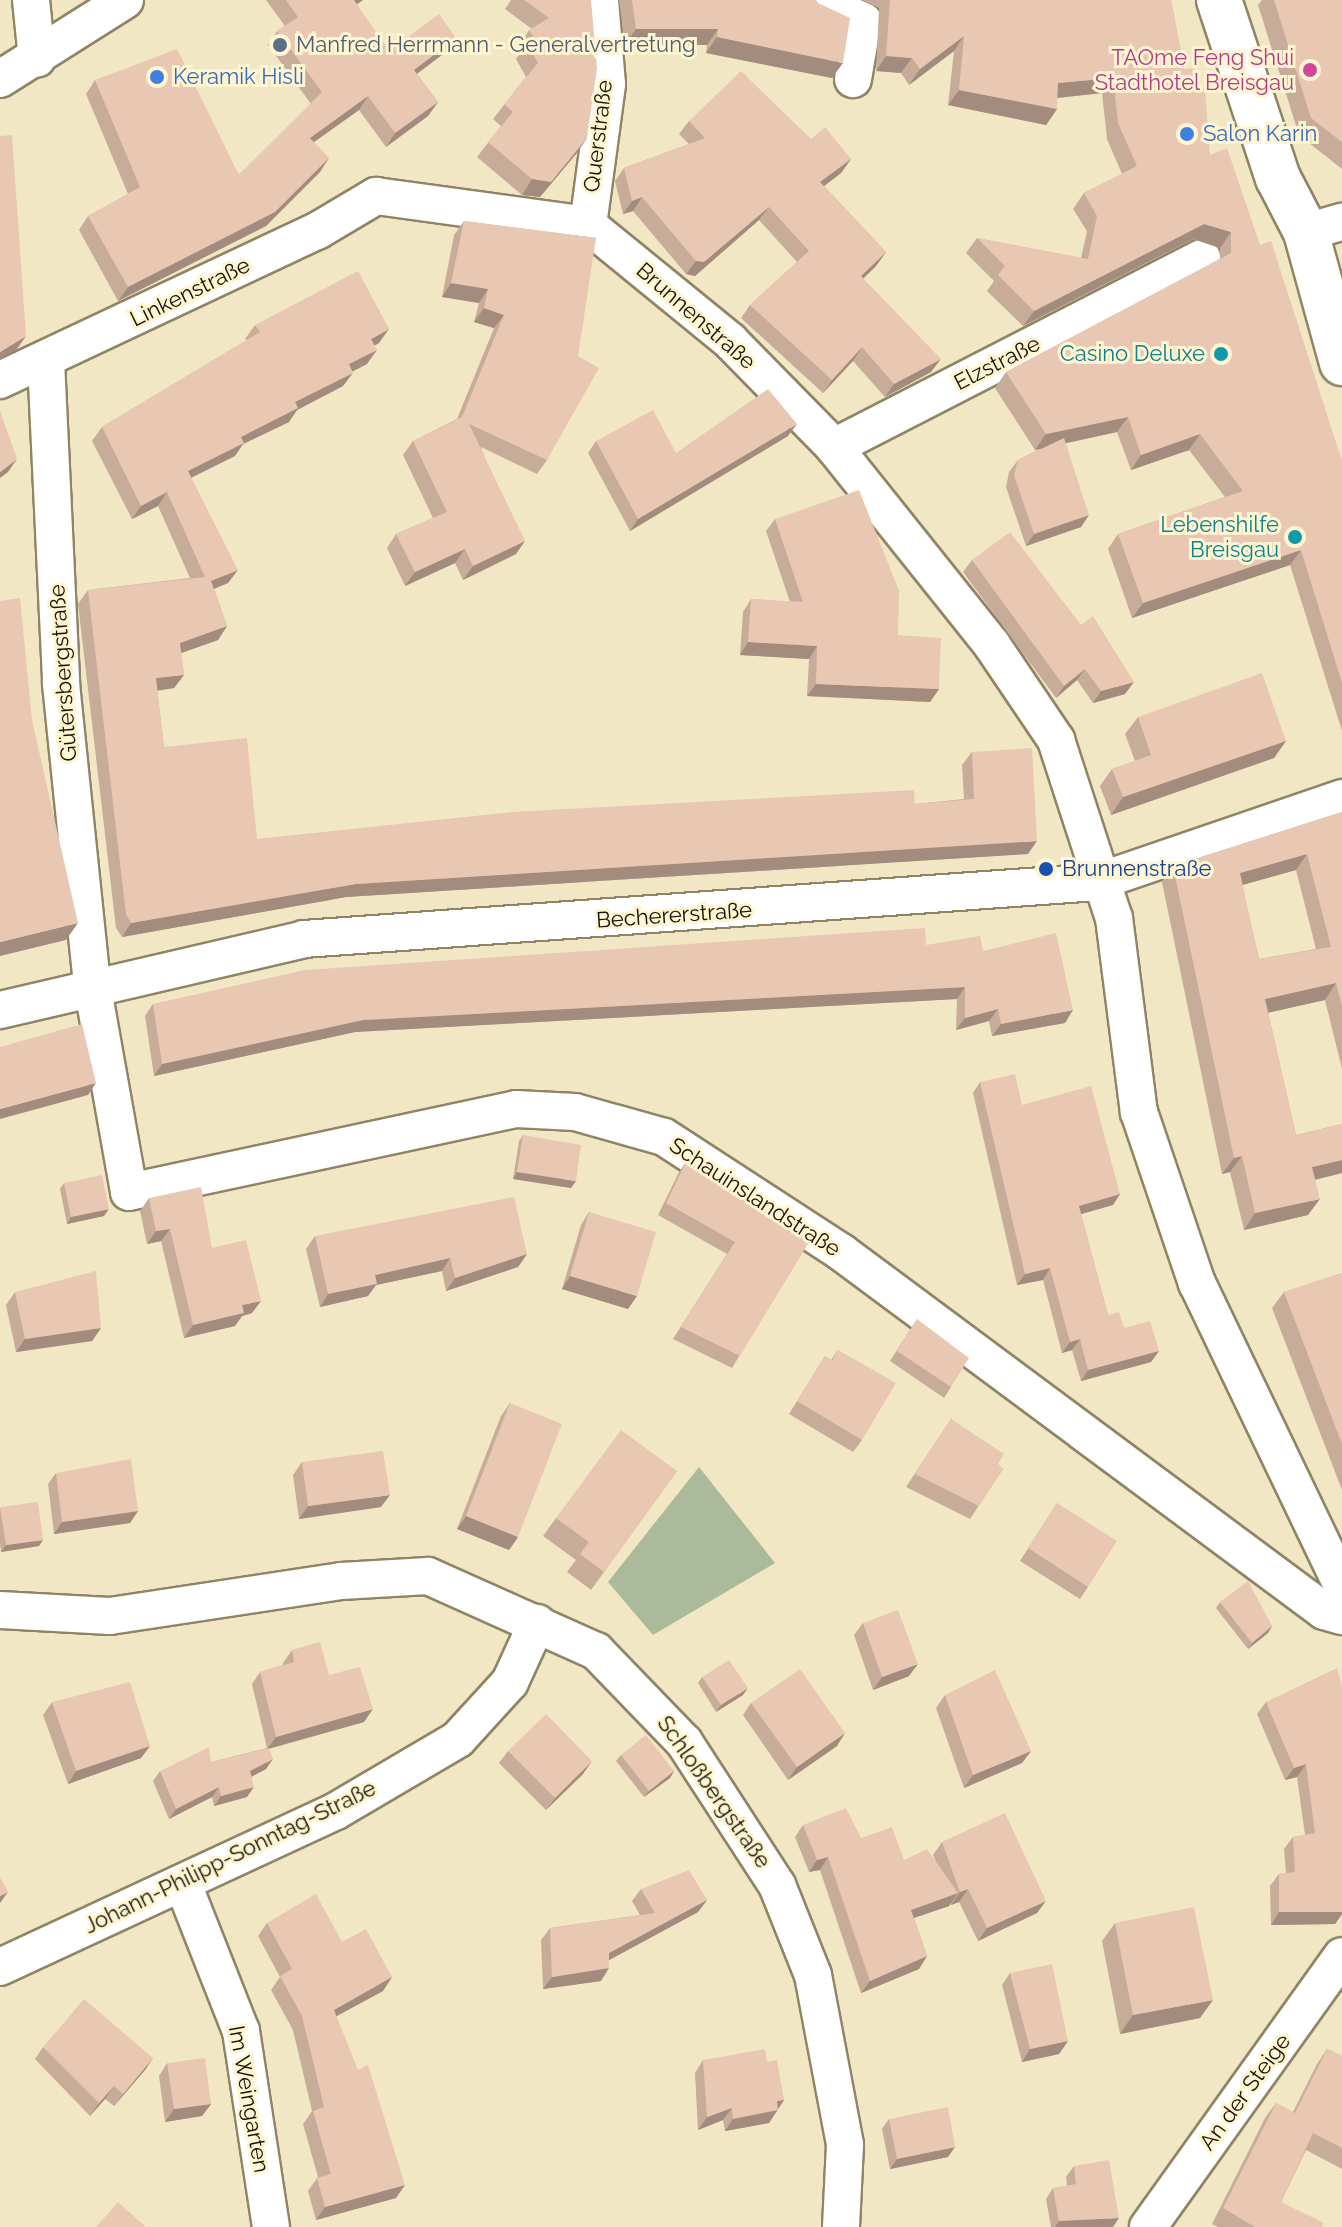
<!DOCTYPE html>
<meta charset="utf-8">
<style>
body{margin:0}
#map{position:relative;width:1342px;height:2227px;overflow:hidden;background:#f2e7c4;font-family:Raleway,sans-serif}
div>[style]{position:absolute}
.green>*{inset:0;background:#acba9c}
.roads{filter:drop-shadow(2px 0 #8f8565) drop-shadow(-2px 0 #8f8565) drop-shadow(0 2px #8f8565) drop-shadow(0 -2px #8f8565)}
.street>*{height:36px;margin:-18px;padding:0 18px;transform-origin:18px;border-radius:18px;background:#fff}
.secondary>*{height:44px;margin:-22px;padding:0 22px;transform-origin:22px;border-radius:22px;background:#fff}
.wall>*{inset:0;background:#c8ac9a}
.shaded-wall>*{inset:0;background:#a38c7d}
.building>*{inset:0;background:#e9c8b3}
.dots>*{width:22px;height:22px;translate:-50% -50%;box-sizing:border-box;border:4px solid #fff5d1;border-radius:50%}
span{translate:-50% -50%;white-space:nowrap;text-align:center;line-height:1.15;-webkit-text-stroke:6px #fff5d1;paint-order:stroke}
.service-label{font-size:22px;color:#4e5e75}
.left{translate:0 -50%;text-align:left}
.hotel-label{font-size:22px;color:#b23c85}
.right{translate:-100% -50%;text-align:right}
.shop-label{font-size:22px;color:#366cbe}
.street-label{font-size:22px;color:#171307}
.culture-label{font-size:22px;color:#0d838f}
.transit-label{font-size:22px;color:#164399}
</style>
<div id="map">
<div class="green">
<div style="clip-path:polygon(699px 1467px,775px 1563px,653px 1635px,608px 1582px)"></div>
</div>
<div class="roads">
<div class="street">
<div style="left:31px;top:0;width:59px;rotate:84.2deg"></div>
<div style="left:817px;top:0;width:51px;rotate:24.5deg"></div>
<div style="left:863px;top:21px;width:59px;rotate:99.8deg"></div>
<div style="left:0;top:79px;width:148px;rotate:-32.3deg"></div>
<div style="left:588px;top:225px;width:142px;rotate:-82.3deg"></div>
<div style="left:607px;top:84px;width:84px;rotate:-94.8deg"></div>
<div style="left:1306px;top:232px;width:37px;rotate:-16deg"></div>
<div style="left:46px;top:361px;width:323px;rotate:87.3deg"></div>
<div style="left:61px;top:684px;width:302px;rotate:84.1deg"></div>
<div style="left:92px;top:984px;width:211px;rotate:79.9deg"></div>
<div style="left:129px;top:1192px;width:396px;rotate:-12.1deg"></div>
<div style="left:516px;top:1109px;width:59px;rotate:2.9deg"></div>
<div style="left:575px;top:1112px;width:92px;rotate:15.7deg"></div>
<div style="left:664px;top:1137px;width:211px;rotate:33deg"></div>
<div style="left:841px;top:1252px;width:602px;rotate:36.62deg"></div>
<div style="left:1324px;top:1611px;width:19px;rotate:16deg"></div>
<div style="left:0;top:380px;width:350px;rotate:-25.2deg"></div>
<div style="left:317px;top:231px;width:69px;rotate:-30.7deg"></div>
<div style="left:376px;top:196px;width:214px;rotate:7.8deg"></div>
<div style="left:588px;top:225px;width:183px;rotate:39.2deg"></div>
<div style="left:730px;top:341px;width:148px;rotate:45.5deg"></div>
<div style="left:834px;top:447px;width:253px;rotate:51.4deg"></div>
<div style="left:992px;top:645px;width:115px;rotate:56deg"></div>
<div style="left:1056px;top:740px;width:187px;rotate:72deg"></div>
<div style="left:1114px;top:918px;width:196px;rotate:82.7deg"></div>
<div style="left:1139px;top:1112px;width:181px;rotate:71.3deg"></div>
<div style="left:1197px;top:1283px;width:336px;rotate:64.4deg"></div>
<div style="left:834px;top:447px;width:414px;rotate:-27.2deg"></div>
<div style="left:0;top:1010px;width:312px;rotate:-13.1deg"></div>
<div style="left:304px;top:939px;width:795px;rotate:-4.11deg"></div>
<div style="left:1097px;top:882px;width:259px;rotate:-18.9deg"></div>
<div style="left:0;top:1610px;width:110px;rotate:3.1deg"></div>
<div style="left:110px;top:1616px;width:234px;rotate:-8.6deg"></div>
<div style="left:341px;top:1581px;width:87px;rotate:-3.3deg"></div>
<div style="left:428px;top:1576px;width:184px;rotate:24.1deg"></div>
<div style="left:596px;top:1651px;width:127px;rotate:46deg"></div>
<div style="left:684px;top:1742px;width:171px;rotate:57deg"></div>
<div style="left:777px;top:1885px;width:97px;rotate:68.2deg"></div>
<div style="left:813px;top:1975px;width:173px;rotate:79.3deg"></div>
<div style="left:845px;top:2145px;width:82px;rotate:92.8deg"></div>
<div style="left:183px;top:1884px;width:158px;rotate:68.5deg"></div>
<div style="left:241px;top:2031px;width:198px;rotate:81.3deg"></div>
<div style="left:0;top:1967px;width:370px;rotate:-24.9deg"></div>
<div style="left:336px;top:1811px;width:142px;rotate:-30.5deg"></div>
<div style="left:458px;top:1739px;width:77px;rotate:-47.6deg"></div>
<div style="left:510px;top:1682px;width:65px;rotate:-65.4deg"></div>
<div style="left:1148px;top:2227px;width:333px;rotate:-54.4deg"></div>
</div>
<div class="secondary">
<div style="left:1219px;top:0;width:188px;rotate:71.7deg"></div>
<div style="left:1278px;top:178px;width:61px;rotate:62.6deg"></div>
<div style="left:1306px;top:232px;width:136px;rotate:74.6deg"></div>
</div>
</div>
<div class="wall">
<div style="clip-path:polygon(266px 0,363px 0,356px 5px,389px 51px,446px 52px,417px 74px,438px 102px,428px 116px,386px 147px,359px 110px,314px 142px,320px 172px,266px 226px,118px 301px,79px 230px,88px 216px,128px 194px,86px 94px,95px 80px,239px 175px,311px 104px,268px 45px,277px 31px,285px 26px)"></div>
<div style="clip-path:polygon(511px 0,591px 0,587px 138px,576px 154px,540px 197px,522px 195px,477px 157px,501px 126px,493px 119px,526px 77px,516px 59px,522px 51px,519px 46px,529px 30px,532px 29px,505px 9px)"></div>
<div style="clip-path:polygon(619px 0,816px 0,832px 78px,706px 53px,707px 45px,625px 44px)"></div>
<div style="clip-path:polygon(862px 0,1171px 0,1184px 69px,1210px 155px,1260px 245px,1342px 461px,1342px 731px,1290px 565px,1132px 618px,1108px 549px,1118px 534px,1225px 497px,1189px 450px,1131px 470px,1117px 432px,1065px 443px,1081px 527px,1026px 546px,1006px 487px,1009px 472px,1018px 460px,1042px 448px,1035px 450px,995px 388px,1006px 372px,1220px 259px,1220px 248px,1193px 239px,1023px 326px,987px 291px,994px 281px,966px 253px,977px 238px,1081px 258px,1087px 231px,1073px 209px,1084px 193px,1122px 174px,1107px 139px,1102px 93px,1057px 98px,1057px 109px,1046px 125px,948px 105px,954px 51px,909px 85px,901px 73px,876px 71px,879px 8px)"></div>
<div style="clip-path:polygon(1262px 0,1342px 0,1342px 169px,1299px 135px,1258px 5px)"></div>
<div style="clip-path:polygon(689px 121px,811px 139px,851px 159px,841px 173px,824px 186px,886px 252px,876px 266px,863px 279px,931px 372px,885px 397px,853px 361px,823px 393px,741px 318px,750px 305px,797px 262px,759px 220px,695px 276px,686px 274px,633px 211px,623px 214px,615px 181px,624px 168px,689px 144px,679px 134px)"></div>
<div style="clip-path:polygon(464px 221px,596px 238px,547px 460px,537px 474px,481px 447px,516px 554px,463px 580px,455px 563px,405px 586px,387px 548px,396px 534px,433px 518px,403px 455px,413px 441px,457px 419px,494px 328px,474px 322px,479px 303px,442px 297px,454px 235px)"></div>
<div style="clip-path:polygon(255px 325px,379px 343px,374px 346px,367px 364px,352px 371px,343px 386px,297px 410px,289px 422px,243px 444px,235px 456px,191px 478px,228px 583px,214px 589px,227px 626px,218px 640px,181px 653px,184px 675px,174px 688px,157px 691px,164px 747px,257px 839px,915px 804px,964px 799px,962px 765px,972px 752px,1028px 854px,346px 897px,122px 937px,116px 928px,78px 604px,88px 590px,190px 578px,158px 506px,132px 519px,92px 441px,102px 427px,247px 340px,245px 339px)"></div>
<div style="clip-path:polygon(788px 436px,630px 531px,588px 453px,596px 441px,676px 453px)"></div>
<div style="clip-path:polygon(775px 519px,898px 635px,939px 689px,930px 702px,807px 696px,809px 659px,740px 655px,743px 612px,751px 599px,790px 602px,766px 531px)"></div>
<div style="clip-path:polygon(972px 560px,1125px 694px,1093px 703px,1077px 680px,1056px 698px,963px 572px)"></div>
<div style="clip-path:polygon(1138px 717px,1286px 741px,1274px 758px,1111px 815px,1100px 786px,1112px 769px,1135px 761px,1125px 734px)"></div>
<div style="clip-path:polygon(evenodd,1342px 812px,1342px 1069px,1325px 1000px,1268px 1012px,1296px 1135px,1342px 1124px,1342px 1173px,1315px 1180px,1308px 1215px,1244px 1230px,1230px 1172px,1222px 1174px,1162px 882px,1173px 866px,1342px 812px,1296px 870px,1316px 949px,1259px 959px,1242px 885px,1296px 870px)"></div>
<div style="clip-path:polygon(926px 945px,983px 951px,1065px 1023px,992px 1036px,989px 1021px,956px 1030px,957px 999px,355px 1032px,154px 1076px,145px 1016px,153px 1004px)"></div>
<div style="clip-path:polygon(980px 1082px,1022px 1105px,1120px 1194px,1113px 1205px,1081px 1214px,1108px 1315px,1124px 1328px,1159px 1351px,1151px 1362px,1081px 1381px,1072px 1350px,1062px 1353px,1043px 1280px,1017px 1285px,973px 1093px)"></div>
<div style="clip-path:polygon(523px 1135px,571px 1188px,513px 1179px,519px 1141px)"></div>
<div style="clip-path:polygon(687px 1160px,810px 1240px,732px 1368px,673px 1339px,727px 1254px,658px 1215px,679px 1172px)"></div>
<div style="clip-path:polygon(64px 1183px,104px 1216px,67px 1224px,60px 1189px)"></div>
<div style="clip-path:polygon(149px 1198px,212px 1248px,252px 1313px,242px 1316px,235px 1326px,184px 1338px,161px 1241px,147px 1244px,140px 1211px)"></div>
<div style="clip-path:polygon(589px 1212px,628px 1309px,562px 1289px,581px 1225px)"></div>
<div style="clip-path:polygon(315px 1236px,527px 1254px,518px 1267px,446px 1291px,442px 1271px,376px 1285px,368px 1296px,320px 1307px,306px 1249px)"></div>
<div style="clip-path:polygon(1342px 1273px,1342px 1490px,1272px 1308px,1284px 1292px)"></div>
<div style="clip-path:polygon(15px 1292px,101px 1328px,92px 1341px,16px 1352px,6px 1305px)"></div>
<div style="clip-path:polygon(917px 1319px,951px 1387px,944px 1398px,890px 1361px)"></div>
<div style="clip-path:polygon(838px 1350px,862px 1440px,853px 1452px,789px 1414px,825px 1356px,831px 1360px)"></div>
<div style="clip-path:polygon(510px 1403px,518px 1537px,509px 1550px,457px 1529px,501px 1416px)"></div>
<div style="clip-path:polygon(951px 1419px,1003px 1469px,970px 1519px,906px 1487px)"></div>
<div style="clip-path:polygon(302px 1462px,381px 1507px,299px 1519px,293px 1475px)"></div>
<div style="clip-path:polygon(677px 1471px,591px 1590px,567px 1572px,576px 1560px,543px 1536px,556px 1518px)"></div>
<div style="clip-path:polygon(56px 1473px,138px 1511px,130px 1523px,54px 1534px,48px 1484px)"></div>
<div style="clip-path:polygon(1057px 1503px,1088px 1587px,1080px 1599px,1020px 1561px)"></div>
<div style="clip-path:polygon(0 1508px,39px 1546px,1px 1552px,0 1543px)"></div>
<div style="clip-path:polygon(1220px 1602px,1272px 1626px,1268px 1633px,1248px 1649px,1216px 1608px)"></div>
<div style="clip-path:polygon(863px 1623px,909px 1676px,873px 1690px,854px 1635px)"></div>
<div style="clip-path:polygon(292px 1650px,329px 1675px,364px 1722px,269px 1749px,266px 1769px,251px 1777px,247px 1797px,214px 1806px,212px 1797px,169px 1819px,153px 1781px,160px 1771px,211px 1762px,267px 1748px,252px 1684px,260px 1672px,283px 1665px,283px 1663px)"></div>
<div style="clip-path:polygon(702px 1677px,743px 1695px,716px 1712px,698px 1683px)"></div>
<div style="clip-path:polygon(1342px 1686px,1342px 1914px,1335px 1924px,1271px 1925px,1270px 1886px,1279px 1874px,1286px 1873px,1284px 1849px,1293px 1837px,1305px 1835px,1297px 1777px,1285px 1780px,1257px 1714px,1266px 1702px)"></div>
<div style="clip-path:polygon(945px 1695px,1031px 1751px,1022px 1763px,964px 1788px,936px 1708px)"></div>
<div style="clip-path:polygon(52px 1702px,150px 1746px,141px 1758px,68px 1784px,43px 1715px)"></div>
<div style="clip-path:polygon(751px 1703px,837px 1746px,788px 1780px,743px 1715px)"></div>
<div style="clip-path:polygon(508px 1751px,583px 1774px,546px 1810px,499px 1763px)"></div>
<div style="clip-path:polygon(621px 1755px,674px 1771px,670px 1778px,644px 1797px,616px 1761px)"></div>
<div style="clip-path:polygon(803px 1825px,861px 1838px,904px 1860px,936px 1862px,933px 1855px,942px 1842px,1037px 1913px,978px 1941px,959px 1902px,951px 1905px,950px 1903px,949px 1906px,914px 1918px,927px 1956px,919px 1969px,861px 1993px,820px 1870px,809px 1872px,795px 1837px)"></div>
<div style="clip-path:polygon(641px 1889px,707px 1900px,698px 1912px,609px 1960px,601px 1981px,543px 1989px,541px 1940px,550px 1928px,640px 1915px,632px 1901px)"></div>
<div style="clip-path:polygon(267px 1923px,342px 1942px,392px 1977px,383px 1991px,336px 2016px,396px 2198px,316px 2220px,308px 2191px,318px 2177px,303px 2124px,312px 2111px,293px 2030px,271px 1990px,280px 1977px,258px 1936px)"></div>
<div style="clip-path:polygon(1115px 1923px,1200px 2018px,1120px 2034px,1102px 1941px)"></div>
<div style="clip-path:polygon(1010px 1973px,1068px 2041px,1059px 2054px,1022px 2062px,1002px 1985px)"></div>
<div style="clip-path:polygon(43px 2047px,153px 2058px,145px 2070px,114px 2106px,105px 2099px,90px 2116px,35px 2059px)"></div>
<div style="clip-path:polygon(1327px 2049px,1342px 2056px,1342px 2169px,1306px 2150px,1281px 2202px,1322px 2227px,1218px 2227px,1212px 2224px,1265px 2118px,1276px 2103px,1293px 2112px,1317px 2064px)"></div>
<div style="clip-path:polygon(703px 2060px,767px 2062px,784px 2100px,769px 2123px,725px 2131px,723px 2120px,698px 2130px,695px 2073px)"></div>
<div style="clip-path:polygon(167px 2063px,211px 2104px,202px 2116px,165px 2122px,159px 2076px)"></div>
<div style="clip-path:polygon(889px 2119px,948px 2157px,890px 2169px,882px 2129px)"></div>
<div style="clip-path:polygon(1074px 2166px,1113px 2227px,1051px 2227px,1046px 2199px,1053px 2188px,1067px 2186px,1066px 2177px)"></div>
</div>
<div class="shaded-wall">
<div style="clip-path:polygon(354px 0,363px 0,343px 14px)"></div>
<div style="clip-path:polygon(636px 29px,718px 29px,707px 45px,625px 44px)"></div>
<div style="clip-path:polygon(964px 36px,954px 51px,909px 85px,920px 69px)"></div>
<div style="clip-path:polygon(717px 37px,843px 63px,832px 78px,706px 53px)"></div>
<div style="clip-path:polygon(456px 38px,446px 52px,404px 83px,414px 70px)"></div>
<div style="clip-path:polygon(886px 56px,912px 58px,901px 73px,876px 71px)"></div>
<div style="clip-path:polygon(1113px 78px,1102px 93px,1047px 99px,1058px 83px)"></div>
<div style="clip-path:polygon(959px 90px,1057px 109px,1046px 125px,948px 105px)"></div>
<div style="clip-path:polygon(368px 96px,359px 110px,300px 152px,310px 138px)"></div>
<div style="clip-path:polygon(438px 102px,428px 116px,386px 147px,395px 133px)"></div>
<div style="clip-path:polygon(587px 138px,576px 154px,540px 197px,522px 195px,532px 179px)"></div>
<div style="clip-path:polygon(329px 158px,320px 172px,266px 226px,118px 301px,128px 287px)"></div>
<div style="clip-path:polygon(851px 159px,841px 173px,811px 196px,820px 182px)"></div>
<div style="clip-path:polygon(642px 197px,633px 211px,623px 214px,632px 201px)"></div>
<div style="clip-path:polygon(769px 207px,759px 220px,695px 276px,686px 274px,696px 261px)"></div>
<div style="clip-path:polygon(1204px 224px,1231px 232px,1220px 248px,1193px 239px,1023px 326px,1034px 311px)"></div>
<div style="clip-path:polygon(886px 252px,876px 266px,851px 290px,861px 276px)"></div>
<div style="clip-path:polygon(451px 283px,488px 289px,479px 303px,442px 297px)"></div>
<div style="clip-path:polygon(484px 308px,504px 315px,494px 328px,474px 322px)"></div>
<div style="clip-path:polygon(389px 329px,379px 343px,361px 352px,371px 339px)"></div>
<div style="clip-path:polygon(26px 336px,17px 349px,0 359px,0 352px)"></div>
<div style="clip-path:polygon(862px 347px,853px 361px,823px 393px,832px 380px)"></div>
<div style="clip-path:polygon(377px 350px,367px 364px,340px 378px,349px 364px)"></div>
<div style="clip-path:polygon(941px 359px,931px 372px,885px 397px,894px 384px)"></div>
<div style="clip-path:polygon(353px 373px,343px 386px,297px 410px,289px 422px,243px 444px,235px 456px,178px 484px,188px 471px,241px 437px,295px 402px)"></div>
<div style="clip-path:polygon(1128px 417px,1117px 432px,1035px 450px,1046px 434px)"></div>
<div style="clip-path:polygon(797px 424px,788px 436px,630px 531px,638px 519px)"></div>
<div style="clip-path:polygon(1200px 434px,1189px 450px,1131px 470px,1141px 455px)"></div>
<div style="clip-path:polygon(17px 459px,8px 472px,0 478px,0 472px)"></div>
<div style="clip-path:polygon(167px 492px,158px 506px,132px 519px,141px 506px)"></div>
<div style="clip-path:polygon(1089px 515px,1081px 527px,1026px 546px,1034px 534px)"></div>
<div style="clip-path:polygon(525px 541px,516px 554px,463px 580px,473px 566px)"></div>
<div style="clip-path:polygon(465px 549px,455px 563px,405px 586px,415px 572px)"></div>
<div style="clip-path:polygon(1301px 550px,1290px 565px,1132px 618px,1143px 603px)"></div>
<div style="clip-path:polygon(238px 570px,228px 583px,201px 594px,211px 581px)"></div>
<div style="clip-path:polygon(227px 626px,218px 640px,170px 657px,180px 643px)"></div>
<div style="clip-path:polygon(748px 642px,817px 646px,809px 659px,740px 655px)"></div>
<div style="clip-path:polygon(1085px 669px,1077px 680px,1056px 698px,1064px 686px)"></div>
<div style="clip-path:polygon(184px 675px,174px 688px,146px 692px,156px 678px)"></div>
<div style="clip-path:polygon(1134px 682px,1125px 694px,1093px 703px,1101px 691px)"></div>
<div style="clip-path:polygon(816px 684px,939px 689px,930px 702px,807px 696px)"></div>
<div style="clip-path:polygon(1286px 741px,1274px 758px,1111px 815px,1123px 797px)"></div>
<div style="clip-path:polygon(1037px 841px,1028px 854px,346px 897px,122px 937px,131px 923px,356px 884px)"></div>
<div style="clip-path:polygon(1307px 854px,1296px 870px,1228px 889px,1240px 873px)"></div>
<div style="clip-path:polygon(78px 923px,66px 940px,0 956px,0 942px)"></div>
<div style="clip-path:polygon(1336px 983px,1325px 1000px,1254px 1016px,1265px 999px)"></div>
<div style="clip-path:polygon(965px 987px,957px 999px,355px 1032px,154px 1076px,162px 1064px,363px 1020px)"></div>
<div style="clip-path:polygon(998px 1009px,989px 1021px,956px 1030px,965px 1018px)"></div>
<div style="clip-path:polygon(1073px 1010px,1065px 1023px,992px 1036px,1001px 1024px)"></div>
<div style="clip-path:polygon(96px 1083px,88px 1095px,0 1119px,0 1109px)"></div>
<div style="clip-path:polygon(1242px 1156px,1230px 1172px,1222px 1174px,1234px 1158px)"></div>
<div style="clip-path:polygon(1342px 1160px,1342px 1173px,1301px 1183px,1312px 1167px)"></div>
<div style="clip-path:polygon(517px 1172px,576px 1181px,571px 1188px,513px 1179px)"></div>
<div style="clip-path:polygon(1120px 1194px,1113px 1205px,1071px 1217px,1079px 1206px)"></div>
<div style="clip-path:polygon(1320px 1199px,1308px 1215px,1244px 1230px,1255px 1213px)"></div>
<div style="clip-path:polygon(109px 1209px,104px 1216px,67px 1224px,71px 1217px)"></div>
<div style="clip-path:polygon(170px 1229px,161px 1241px,147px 1244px,156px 1231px)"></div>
<div style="clip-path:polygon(527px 1254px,518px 1267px,446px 1291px,455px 1278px)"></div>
<div style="clip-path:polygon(450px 1258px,442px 1271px,376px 1285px,368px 1296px,320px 1307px,328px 1294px,375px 1275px)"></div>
<div style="clip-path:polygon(1050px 1268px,1043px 1280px,1017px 1285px,1025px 1274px)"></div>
<div style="clip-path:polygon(570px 1276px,637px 1296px,628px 1309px,562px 1289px)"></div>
<div style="clip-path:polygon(261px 1301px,252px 1313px,242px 1316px,235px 1326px,184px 1338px,193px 1325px,242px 1305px)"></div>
<div style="clip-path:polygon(101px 1328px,92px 1341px,16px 1352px,25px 1339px)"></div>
<div style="clip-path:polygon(1080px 1339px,1072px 1350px,1062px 1353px,1070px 1342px)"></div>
<div style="clip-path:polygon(1159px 1351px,1151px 1362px,1081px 1381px,1088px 1370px)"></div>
<div style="clip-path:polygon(390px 1495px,381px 1507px,299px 1519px,308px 1506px)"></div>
<div style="clip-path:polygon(138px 1511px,130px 1523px,54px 1534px,62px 1522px)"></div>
<div style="clip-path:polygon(466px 1516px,518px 1537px,509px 1550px,457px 1529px)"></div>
<div style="clip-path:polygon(43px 1540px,39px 1546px,1px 1552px,6px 1545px)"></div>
<div style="clip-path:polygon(1272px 1626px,1268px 1633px,1248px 1649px,1252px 1643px)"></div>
<div style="clip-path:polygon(918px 1664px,909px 1676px,873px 1690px,882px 1677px)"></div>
<div style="clip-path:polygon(748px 1688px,743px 1695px,716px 1712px,721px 1705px)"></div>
<div style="clip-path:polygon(373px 1709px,364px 1722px,267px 1749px,276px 1737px)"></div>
<div style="clip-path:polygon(845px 1733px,837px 1746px,788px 1780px,797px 1767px)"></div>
<div style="clip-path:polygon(150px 1746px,141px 1758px,68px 1784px,76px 1771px)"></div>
<div style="clip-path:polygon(1031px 1751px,1022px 1763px,964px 1788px,973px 1775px)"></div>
<div style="clip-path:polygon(273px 1759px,266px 1769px,243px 1781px,250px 1771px)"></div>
<div style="clip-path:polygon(592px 1761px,583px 1774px,546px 1810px,555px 1798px)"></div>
<div style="clip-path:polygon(1306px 1764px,1297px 1777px,1285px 1780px,1294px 1768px)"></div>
<div style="clip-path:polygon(674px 1771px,670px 1778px,644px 1797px,649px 1791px)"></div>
<div style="clip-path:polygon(219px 1787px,212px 1797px,169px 1819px,176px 1809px)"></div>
<div style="clip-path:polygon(254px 1787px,247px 1797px,214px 1806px,221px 1796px)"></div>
<div style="clip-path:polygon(828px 1857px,820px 1870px,809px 1872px,817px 1860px)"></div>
<div style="clip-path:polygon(968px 1889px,959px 1902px,951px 1905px,960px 1892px)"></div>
<div style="clip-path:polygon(8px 1892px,0 1903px,0 1896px)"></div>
<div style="clip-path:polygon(958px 1893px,949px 1906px,902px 1922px,911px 1910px)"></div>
<div style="clip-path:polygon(707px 1900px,698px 1912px,600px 1965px,609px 1953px)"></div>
<div style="clip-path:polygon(1046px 1901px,1037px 1913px,978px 1941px,987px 1928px)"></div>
<div style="clip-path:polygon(1279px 1912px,1342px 1912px,1342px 1914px,1335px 1924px,1271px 1925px)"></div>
<div style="clip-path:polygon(927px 1956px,919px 1969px,861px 1993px,870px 1981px)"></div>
<div style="clip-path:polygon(609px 1968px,601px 1981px,543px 1989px,552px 1977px)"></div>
<div style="clip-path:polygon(392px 1977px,383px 1991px,324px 2023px,334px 2010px)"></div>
<div style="clip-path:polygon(1213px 2000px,1200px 2018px,1120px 2034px,1133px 2015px)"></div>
<div style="clip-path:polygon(1068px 2041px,1059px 2054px,1022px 2062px,1030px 2049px)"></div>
<div style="clip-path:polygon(153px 2058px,145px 2070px,114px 2106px,123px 2094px)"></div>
<div style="clip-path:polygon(114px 2086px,105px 2099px,90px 2116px,99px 2103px)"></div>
<div style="clip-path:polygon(784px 2100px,769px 2123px,725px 2131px,733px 2119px,777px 2101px)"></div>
<div style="clip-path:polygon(211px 2104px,202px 2116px,165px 2122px,174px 2109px)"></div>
<div style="clip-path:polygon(732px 2108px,723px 2120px,698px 2130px,707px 2117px)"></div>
<div style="clip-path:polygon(955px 2147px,948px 2157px,890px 2169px,897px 2159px)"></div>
<div style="clip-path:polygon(405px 2185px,396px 2198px,316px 2220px,325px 2207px)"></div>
<div style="clip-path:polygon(1119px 2218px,1113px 2227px,1055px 2227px,1059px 2221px)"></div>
</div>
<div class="building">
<div style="clip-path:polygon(286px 0,354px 0,389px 51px,439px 14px,456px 38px,414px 70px,438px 102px,395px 133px,368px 96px,310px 138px,329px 158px,275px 212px,128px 287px,88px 216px,140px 187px,95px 80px,177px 49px,239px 175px,322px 92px,277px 31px,298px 17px)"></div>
<div style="clip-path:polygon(524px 0,591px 0,597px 68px,587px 138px,551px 182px,532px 179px,488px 142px,513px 112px,504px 104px,538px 63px,527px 43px,534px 38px,529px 30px,549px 18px)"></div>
<div style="clip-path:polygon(632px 0,816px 0,818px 3px,850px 18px,843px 63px,717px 37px,718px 29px,636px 29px)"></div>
<div style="clip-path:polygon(890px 0,1171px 0,1184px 69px,1193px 68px,1197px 90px,1205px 88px,1210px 155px,1227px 148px,1260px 245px,1271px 241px,1342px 461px,1342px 683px,1301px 550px,1143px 603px,1118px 534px,1243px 491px,1200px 434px,1141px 455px,1128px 417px,1046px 434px,1006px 372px,1231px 253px,1231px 232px,1204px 224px,1034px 311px,998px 275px,1005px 266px,977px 238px,1088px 259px,1097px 216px,1084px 193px,1137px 166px,1118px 123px,1113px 78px,1058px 83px,1057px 109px,959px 90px,964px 36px,920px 69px,912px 58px,886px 56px)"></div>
<div style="clip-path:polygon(1274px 0,1342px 0,1342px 142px,1311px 118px)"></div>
<div style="clip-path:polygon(741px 71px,811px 139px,825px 127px,851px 159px,820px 182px,886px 252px,861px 276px,941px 359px,894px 384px,862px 347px,832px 380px,750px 305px,809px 251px,769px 207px,704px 262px,696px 261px,642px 197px,632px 201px,624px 168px,705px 138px,689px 121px)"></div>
<div style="clip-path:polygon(12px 135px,26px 336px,0 352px,0 136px)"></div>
<div style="clip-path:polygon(464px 221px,596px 238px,578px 356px,599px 368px,547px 460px,469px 424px,525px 541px,473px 566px,465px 549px,415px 572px,396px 534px,447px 512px,413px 441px,462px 417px,504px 315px,484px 308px,488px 289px,451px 283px)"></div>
<div style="clip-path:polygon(358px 271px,389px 329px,371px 339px,377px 350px,349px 364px,353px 373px,295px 402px,298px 408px,241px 437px,244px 443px,188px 471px,238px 570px,211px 581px,227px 626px,180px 643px,184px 675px,156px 678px,164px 747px,247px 738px,257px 839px,512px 812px,914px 790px,915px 804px,974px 799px,972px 752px,1032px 748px,1037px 841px,356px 884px,131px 923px,126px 914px,88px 590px,205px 577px,167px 492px,141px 506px,102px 427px,260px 332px,255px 325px)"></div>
<div style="clip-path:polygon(768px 389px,797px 424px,638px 519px,596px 441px,653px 410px,676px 453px)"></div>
<div style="clip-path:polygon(0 411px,17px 459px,0 472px)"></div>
<div style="clip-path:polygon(1064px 438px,1089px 515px,1034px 534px,1014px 475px,1018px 460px)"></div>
<div style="clip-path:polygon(859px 490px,899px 591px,898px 635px,941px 638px,939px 689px,816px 684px,817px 646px,748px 642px,751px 599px,803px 602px,775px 519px)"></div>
<div style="clip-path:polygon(1010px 532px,1081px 625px,1093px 616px,1134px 682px,1101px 691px,1085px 669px,1064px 686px,972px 560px)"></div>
<div style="clip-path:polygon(20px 598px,32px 720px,78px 923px,0 942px,0 601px)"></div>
<div style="clip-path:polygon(1262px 673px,1286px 741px,1123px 797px,1112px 769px,1151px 755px,1138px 717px)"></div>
<div style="clip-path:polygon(evenodd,1342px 812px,1342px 1006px,1336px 983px,1265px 999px,1296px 1135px,1342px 1124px,1342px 1160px,1312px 1167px,1320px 1199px,1255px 1213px,1242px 1156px,1234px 1158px,1173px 866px,1342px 812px,1307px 854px,1331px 947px,1259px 959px,1240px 873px,1307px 854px)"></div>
<div style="clip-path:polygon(925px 928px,926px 945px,980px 936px,983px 951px,1056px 933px,1073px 1010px,1001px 1024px,998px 1009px,965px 1018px,965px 987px,363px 1020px,162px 1064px,153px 1004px,305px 970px)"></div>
<div style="clip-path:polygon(82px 1024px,96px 1083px,0 1109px,0 1047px)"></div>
<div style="clip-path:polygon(1015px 1074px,1022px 1105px,1091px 1086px,1120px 1194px,1079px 1206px,1108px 1315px,1119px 1312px,1124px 1328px,1150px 1321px,1159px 1351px,1088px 1370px,1080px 1339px,1070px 1342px,1050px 1268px,1025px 1274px,980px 1082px)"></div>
<div style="clip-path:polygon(523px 1135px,581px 1145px,576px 1181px,517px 1172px)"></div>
<div style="clip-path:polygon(687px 1160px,810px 1240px,740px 1356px,681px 1327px,735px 1242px,666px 1203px)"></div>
<div style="clip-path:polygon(102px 1175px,109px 1209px,71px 1217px,64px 1183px)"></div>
<div style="clip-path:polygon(201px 1187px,212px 1248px,246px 1240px,261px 1301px,242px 1305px,244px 1313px,193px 1325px,170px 1229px,156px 1231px,149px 1198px)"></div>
<div style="clip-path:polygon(514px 1197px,527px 1254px,455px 1278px,450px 1258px,375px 1275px,377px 1284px,328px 1294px,315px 1236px)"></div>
<div style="clip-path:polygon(589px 1212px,656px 1232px,637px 1296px,570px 1276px)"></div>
<div style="clip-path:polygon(96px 1271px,101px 1328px,25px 1339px,15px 1292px)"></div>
<div style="clip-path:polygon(1342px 1273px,1342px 1444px,1284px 1292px)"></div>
<div style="clip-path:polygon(917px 1319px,969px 1358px,951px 1387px,897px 1351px)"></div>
<div style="clip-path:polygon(838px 1350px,896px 1383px,862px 1440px,797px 1401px,825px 1356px,832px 1361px)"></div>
<div style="clip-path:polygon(510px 1403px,562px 1424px,518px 1537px,466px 1516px)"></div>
<div style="clip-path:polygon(951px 1419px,1004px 1454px,998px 1464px,1003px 1469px,979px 1506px,915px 1474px)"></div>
<div style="clip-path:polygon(621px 1430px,677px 1471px,604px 1572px,580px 1554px,589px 1542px,556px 1518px)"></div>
<div style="clip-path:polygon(383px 1451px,390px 1495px,308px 1506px,302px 1462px)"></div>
<div style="clip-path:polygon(131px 1459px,138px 1511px,62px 1522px,56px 1473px)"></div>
<div style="clip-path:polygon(38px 1502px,43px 1540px,6px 1545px,0 1507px)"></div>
<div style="clip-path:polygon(1057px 1503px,1117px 1541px,1088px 1587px,1028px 1548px)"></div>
<div style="clip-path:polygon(1248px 1581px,1272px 1626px,1252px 1643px,1220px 1602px)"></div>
<div style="clip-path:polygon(898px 1610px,918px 1664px,882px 1677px,863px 1623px)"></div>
<div style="clip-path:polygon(320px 1642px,329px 1675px,360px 1667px,373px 1709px,276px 1737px,260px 1672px,294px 1662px,292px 1650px)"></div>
<div style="clip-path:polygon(729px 1660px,748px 1688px,721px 1705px,702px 1677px)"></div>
<div style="clip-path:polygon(1337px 1668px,1342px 1686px,1342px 1912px,1279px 1912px,1279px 1874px,1295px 1872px,1293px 1837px,1315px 1833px,1306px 1764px,1294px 1768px,1266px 1702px)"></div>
<div style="clip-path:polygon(800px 1669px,845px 1733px,797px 1767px,751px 1703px)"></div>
<div style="clip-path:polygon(995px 1670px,1031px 1751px,973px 1775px,945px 1695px)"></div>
<div style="clip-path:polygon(130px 1682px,150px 1746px,76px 1771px,52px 1702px)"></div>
<div style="clip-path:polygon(546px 1714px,592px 1761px,555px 1798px,508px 1751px)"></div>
<div style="clip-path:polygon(646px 1735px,674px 1771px,649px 1791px,621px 1755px)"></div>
<div style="clip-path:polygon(209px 1747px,211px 1762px,269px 1748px,273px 1759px,250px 1771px,254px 1787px,221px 1796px,219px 1787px,176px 1809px,160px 1771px)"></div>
<div style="clip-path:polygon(846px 1808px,861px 1838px,892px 1827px,904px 1860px,927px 1849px,958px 1893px,911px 1910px,927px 1956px,870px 1981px,828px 1857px,817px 1860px,803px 1825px)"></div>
<div style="clip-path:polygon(1005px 1813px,1046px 1901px,987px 1928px,968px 1889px,960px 1892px,942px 1842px)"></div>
<div style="clip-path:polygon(689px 1870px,707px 1900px,609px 1953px,609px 1968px,552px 1977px,550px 1928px,655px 1913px,641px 1889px)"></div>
<div style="clip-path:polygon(0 1877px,8px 1892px,0 1896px)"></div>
<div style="clip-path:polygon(316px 1894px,342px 1942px,366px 1929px,392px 1977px,334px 2010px,358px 2070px,368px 2065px,405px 2185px,325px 2207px,317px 2178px,331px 2174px,313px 2111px,324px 2107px,302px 2016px,280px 1976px,292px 1969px,267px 1923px)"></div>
<div style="clip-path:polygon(1194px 1907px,1213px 2000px,1133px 2015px,1115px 1923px)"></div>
<div style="clip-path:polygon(1052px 1964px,1068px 2041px,1030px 2049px,1010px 1973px)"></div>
<div style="clip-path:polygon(84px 1999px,153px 2058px,123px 2094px,114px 2086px,99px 2103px,43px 2047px)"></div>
<div style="clip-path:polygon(765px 2049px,767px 2062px,777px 2060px,784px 2100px,777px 2101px,778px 2110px,733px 2119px,732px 2108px,707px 2117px,703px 2060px)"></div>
<div style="clip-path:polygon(1327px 2049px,1342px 2056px,1342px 2148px,1313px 2133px,1281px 2202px,1324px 2223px,1322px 2227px,1255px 2227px,1223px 2208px,1276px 2103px,1295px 2113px)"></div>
<div style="clip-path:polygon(205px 2058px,211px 2104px,174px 2109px,167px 2063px)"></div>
<div style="clip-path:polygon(948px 2107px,955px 2147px,897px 2159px,889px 2119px)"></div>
<div style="clip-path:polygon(1109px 2160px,1119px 2218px,1059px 2221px,1053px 2188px,1076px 2184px,1074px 2166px)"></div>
<div style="clip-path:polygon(118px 2202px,146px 2227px,96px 2227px)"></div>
</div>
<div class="dots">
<div style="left:280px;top:45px;background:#5c6f8a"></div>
<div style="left:1310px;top:70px;background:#d1479c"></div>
<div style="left:157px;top:77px;background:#3f7fe0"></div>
<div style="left:1187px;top:134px;background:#3f7fe0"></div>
<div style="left:1221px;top:354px;background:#0f9aa8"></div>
<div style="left:1295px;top:537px;background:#0f9aa8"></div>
<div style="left:1046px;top:869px;background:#1a4fb4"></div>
</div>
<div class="service-label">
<span class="left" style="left:296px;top:45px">Manfred Herrmann - Generalvertretung</span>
</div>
<div class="hotel-label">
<span class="right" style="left:1294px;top:70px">TAOme Feng Shui<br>Stadthotel Breisgau</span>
</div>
<div class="shop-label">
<span class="left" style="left:173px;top:77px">Keramik Hisli</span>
<span class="left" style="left:1203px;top:134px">Salon Karin</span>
</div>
<div class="street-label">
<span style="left:598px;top:136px;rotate:-83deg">Querstraße</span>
<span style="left:190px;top:292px;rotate:-26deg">Linkenstraße</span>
<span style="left:696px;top:316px;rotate:41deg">Brunnenstraße</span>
<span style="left:997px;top:363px;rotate:-27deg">Elzstraße</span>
<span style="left:63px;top:673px;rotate:-94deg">Gütersbergstraße</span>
<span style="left:674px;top:915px;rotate:-4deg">Bechererstraße</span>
<span style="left:755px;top:1197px;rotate:33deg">Schauinslandstraße</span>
<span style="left:714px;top:1792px;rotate:55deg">Schloßbergstraße</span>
<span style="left:230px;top:1857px;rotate:-26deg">Johann-Philipp-Sonntag-Straße</span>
<span style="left:1245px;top:2092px;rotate:-54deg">An der Steige</span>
<span style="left:249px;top:2099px;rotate:80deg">Im Weingarten</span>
</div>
<div class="culture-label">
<span class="right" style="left:1205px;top:354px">Casino Deluxe</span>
<span class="right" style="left:1279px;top:537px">Lebenshilfe<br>Breisgau</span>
</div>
<div class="transit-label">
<span class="left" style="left:1062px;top:869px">Brunnenstraße</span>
</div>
</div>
